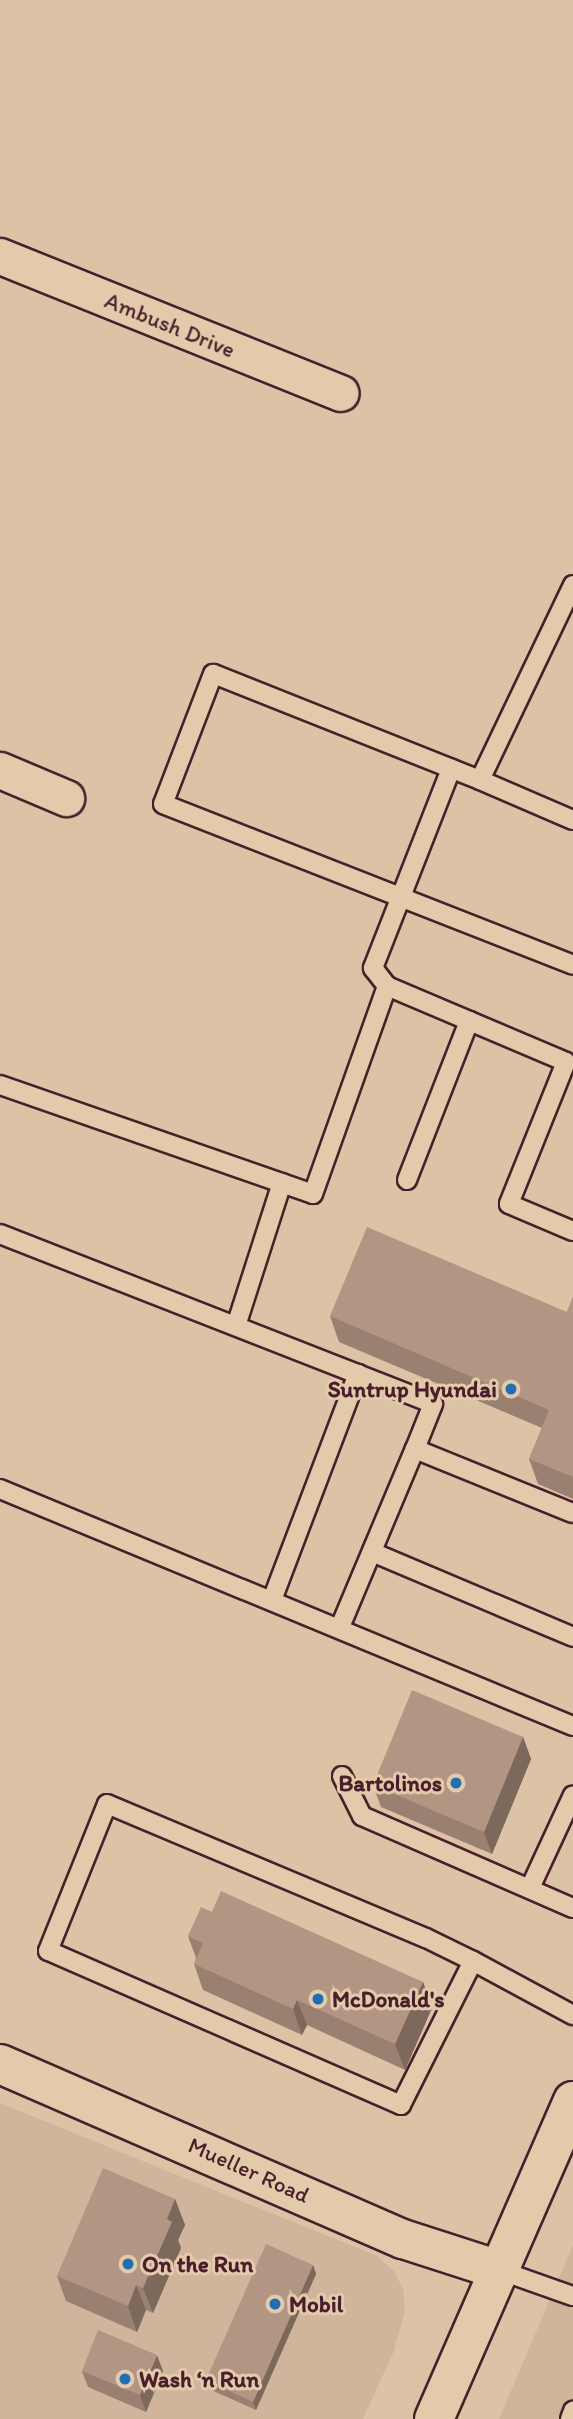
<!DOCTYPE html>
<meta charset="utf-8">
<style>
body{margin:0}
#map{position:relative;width:573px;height:2419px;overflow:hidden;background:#ddc3a6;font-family:Itim,sans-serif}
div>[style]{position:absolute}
.built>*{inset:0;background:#d0b59c}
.roads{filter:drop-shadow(2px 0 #4a1f2b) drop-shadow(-2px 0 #4a1f2b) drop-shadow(0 2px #4a1f2b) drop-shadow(0 -2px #4a1f2b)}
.service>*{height:18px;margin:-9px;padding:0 9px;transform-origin:9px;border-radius:9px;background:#e3caab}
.minor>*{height:35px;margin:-17.5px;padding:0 17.5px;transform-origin:17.5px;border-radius:17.5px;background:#e3caab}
.tertiary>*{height:38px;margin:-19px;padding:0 19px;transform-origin:19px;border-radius:19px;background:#e3caab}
.primary>*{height:38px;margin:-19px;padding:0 19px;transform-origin:19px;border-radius:19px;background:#e3caab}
.wall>*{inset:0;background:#9a8071}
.shaded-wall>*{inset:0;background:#7d685c}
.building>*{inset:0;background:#b39583}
.dots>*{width:19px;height:19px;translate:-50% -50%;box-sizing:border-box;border:4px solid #e3caab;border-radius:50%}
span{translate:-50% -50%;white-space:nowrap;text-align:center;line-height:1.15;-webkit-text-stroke:6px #e3caab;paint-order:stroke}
.street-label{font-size:23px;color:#4a1f2b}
.poi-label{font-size:23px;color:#4a1f2b;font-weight:700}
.right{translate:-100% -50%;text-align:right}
.left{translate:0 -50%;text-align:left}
</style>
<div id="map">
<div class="built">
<div style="clip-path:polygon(0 2103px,377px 2256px,394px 2271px,403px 2289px,405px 2310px,394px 2351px,363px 2419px,0 2419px)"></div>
<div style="clip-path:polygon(573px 2245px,573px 2419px,499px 2419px)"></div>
</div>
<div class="roads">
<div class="service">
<div style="left:573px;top:585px;width:216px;rotate:115.5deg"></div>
<div style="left:480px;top:780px;width:101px;rotate:23.3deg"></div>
<div style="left:480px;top:780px;width:287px;rotate:-158.3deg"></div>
<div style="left:213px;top:674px;width:139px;rotate:111deg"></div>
<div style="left:163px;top:804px;width:440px;rotate:21.4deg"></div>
<div style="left:387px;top:986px;width:194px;rotate:23deg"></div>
<div style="left:566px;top:1062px;width:153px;rotate:111.9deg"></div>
<div style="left:509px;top:1204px;width:69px;rotate:22.9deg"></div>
<div style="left:0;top:1085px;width:331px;rotate:19.2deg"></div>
<div style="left:313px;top:1194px;width:221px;rotate:-70.4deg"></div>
<div style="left:387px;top:986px;width:23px;rotate:-128deg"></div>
<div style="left:373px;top:968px;width:214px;rotate:-68.6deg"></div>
<div style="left:407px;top:1180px;width:171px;rotate:-68.7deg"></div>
<div style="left:0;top:1234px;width:465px;rotate:21.4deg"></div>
<div style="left:433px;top:1404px;width:48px;rotate:111.8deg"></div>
<div style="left:236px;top:1326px;width:150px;rotate:-72.2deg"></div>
<div style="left:0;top:1489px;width:620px;rotate:22.47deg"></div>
<div style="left:372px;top:1552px;width:218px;rotate:22.9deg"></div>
<div style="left:272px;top:1600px;width:242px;rotate:-69.2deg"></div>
<div style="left:340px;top:1627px;width:193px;rotate:-67.2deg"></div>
<div style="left:415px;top:1449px;width:170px;rotate:22.1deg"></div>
<div style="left:342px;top:1776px;width:45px;rotate:63.4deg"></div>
<div style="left:362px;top:1816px;width:230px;rotate:23.6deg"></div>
<div style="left:530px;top:1888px;width:102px;rotate:-65.2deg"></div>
<div style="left:473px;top:1961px;width:161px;rotate:116.6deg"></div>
<div style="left:401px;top:2105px;width:385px;rotate:-156.4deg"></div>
<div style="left:48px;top:1951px;width:158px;rotate:-68.1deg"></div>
<div style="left:107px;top:1804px;width:346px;rotate:22.8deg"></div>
<div style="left:426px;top:1938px;width:52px;rotate:26.1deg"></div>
<div style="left:473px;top:1961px;width:114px;rotate:28.4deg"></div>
<div style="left:499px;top:2270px;width:78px;rotate:19.4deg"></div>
<div style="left:570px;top:2419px;width:9px;rotate:-69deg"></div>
</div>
<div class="minor">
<div style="left:0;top:256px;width:367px;rotate:21.9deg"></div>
<div style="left:0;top:770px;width:72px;rotate:23deg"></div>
</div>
<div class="tertiary">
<div style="left:0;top:2064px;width:439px;rotate:23.5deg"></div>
<div style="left:403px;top:2239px;width:101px;rotate:17.9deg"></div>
</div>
<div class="primary">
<div style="left:434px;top:2419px;width:347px;rotate:-66.4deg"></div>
</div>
</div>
<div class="wall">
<div style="clip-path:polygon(573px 1297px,573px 1499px,538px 1484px,529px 1459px,542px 1428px,339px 1342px,330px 1316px,567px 1312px)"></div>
<div style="clip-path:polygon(523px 1737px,531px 1759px,492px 1854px,381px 1807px,373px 1785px)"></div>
<div style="clip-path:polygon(212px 1912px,423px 1982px,432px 2008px,405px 2070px,307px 2025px,302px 2035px,203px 1990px,194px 1964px,196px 1958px,188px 1936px)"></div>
<div style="clip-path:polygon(175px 2199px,185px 2225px,178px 2240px,181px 2248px,153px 2313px,146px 2310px,137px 2332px,66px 2301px,57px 2276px)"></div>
<div style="clip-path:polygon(313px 2265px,316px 2274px,256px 2410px,209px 2389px,206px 2380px)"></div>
<div style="clip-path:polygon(82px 2371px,163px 2371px,146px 2412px,88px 2387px)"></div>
</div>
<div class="shaded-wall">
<div style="clip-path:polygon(523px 1737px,531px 1759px,492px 1854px,484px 1832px)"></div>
<div style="clip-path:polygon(423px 1982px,432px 2008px,405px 2070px,395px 2044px)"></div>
<div style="clip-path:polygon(297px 2000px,307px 2025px,302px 2035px,293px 2009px)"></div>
<div style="clip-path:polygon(175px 2199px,185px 2225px,178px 2240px,181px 2248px,153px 2313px,143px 2288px,167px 2219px)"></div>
<div style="clip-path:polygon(313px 2265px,316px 2274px,256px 2410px,253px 2402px)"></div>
<div style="clip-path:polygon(136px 2285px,146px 2310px,137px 2332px,128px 2306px)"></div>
<div style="clip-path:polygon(157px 2355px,163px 2371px,146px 2412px,140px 2395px)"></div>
</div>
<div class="building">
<div style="clip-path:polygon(367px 1227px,567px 1312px,573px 1297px,573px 1477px,529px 1459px,549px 1410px,330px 1316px)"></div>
<div style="clip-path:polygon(412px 1690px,523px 1737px,484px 1832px,373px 1785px)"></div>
<div style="clip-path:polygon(221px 1891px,423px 1982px,395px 2044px,297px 2000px,293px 2009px,194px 1964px,203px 1943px,188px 1936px,201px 1907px,212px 1912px)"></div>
<div style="clip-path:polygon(103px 2168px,175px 2199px,167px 2219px,172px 2222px,143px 2288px,136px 2285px,128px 2306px,57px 2276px)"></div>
<div style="clip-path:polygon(266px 2244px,313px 2265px,253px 2402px,206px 2380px)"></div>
<div style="clip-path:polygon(98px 2330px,157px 2355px,140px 2395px,82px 2371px)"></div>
</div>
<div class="dots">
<div style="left:511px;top:1389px;background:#1f6fb2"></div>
<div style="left:456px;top:1783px;background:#1f6fb2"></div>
<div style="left:318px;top:1999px;background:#1f6fb2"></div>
<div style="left:128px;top:2264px;background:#1f6fb2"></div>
<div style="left:275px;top:2304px;background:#1f6fb2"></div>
<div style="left:125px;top:2379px;background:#1f6fb2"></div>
</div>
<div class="street-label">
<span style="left:170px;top:325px;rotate:22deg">Ambush Drive</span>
<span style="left:249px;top:2170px;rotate:24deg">Mueller Road</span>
</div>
<div class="poi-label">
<span class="right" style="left:497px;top:1389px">Suntrup Hyundai</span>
<span class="right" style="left:442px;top:1783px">Bartolinos</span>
<span class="left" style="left:332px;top:1999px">McDonald's</span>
<span class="left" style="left:142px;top:2264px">On the Run</span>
<span class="left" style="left:289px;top:2304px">Mobil</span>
<span class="left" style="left:139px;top:2379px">Wash ‘n Run</span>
</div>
</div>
